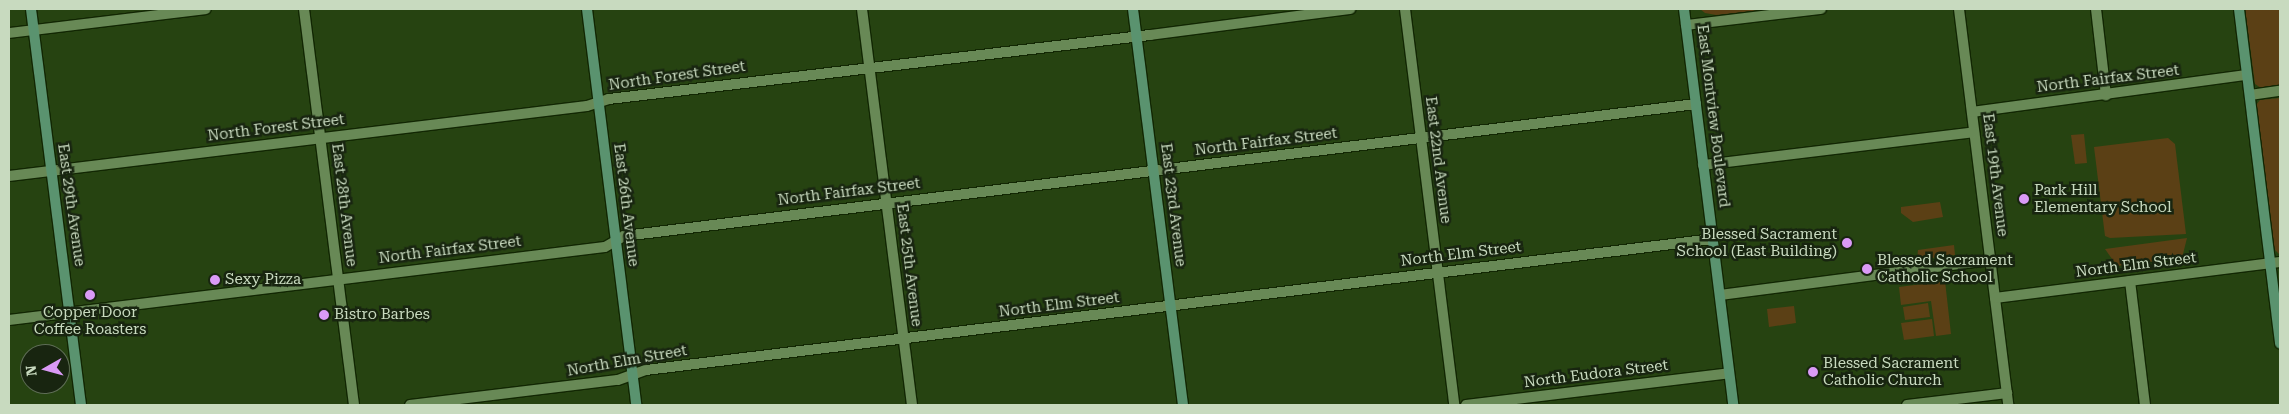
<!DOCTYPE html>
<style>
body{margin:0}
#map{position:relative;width:2289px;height:414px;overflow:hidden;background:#264311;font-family:"Roboto Serif",serif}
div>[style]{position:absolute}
.green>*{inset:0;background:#5b4015}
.roads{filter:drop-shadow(1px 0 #122703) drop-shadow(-1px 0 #122703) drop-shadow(0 1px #122703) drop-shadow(0 -1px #122703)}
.street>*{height:10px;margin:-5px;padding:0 5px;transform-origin:5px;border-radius:5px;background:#688956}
.secondary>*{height:10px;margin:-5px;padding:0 5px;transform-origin:5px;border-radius:5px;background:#5a936f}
.dots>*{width:14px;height:14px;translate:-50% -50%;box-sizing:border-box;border:2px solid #182510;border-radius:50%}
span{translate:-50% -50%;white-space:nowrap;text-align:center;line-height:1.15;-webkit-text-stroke:5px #182510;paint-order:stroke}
.street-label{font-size:15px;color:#c8dabf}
.poi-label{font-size:15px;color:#c8dabf}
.left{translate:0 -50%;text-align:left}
.right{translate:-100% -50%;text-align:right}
.frame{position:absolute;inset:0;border:10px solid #c8dabf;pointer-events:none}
.north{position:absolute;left:20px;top:344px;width:50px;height:50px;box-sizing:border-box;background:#182510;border:1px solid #5e6d56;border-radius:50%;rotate:263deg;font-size:14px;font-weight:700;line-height:20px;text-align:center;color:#c8dabf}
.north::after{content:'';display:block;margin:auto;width:18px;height:22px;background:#da9af6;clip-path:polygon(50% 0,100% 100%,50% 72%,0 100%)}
</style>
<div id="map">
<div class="green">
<div style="clip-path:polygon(1700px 9px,1771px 9px,1716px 15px,1705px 13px)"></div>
<div style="clip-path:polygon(2245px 9px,2280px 9px,2280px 86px,2261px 88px,2255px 84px)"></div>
<div style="clip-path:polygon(2280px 98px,2280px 255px,2274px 249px,2256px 105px,2260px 100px)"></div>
<div style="clip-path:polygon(2084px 134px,2087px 163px,2075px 164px,2071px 135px)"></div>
<div style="clip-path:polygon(2168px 138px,2175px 144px,2186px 234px,2110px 238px,2105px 236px,2094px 147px)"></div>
<div style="clip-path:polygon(1940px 202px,1943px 217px,1913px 222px,1901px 213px,1901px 207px)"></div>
<div style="clip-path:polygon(2187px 238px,2182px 258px,2117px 266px,2105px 249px)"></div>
<div style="clip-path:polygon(1954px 245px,1955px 255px,1917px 260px,1918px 250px)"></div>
<div style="clip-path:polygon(1945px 281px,1951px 334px,1936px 336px,1931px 301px,1901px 305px,1899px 287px)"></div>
<div style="clip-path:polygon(1928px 303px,1930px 317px,1905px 320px,1903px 307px)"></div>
<div style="clip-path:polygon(1794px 306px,1796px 323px,1769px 327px,1767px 309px)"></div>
<div style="clip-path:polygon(1932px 319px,1934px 336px,1904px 340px,1901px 323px)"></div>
</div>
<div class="roads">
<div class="street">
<div style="left:304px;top:9px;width:399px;rotate:82.8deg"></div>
<div style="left:862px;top:9px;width:399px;rotate:82.8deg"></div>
<div style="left:1405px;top:9px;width:399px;rotate:82.9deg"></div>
<div style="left:1959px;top:9px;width:399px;rotate:82.9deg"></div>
<div style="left:2096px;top:9px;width:87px;rotate:83.4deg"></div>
<div style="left:1686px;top:25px;width:136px;rotate:-6.8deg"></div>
<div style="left:9px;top:33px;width:198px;rotate:-6.9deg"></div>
<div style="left:2250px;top:95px;width:30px;rotate:-8deg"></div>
<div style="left:1972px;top:112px;width:277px;rotate:-7.7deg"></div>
<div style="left:1703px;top:165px;width:273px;rotate:-6.9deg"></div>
<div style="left:9px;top:176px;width:582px;rotate:-6.91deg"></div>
<div style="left:587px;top:106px;width:23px;rotate:-18deg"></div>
<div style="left:609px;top:99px;width:545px;rotate:-6.75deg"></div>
<div style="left:1150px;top:35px;width:202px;rotate:-7.4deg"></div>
<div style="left:2130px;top:281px;width:125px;rotate:83.1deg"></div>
<div style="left:1720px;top:295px;width:272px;rotate:-7.4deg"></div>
<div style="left:1995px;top:298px;width:287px;rotate:-7.2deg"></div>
<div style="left:9px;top:320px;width:600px;rotate:-6.98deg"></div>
<div style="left:605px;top:247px;width:22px;rotate:-30deg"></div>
<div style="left:624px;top:236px;width:1080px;rotate:-7.02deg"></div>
<div style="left:410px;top:405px;width:209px;rotate:-6.9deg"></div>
<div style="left:618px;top:380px;width:30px;rotate:-20deg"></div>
<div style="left:646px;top:370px;width:1075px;rotate:-7deg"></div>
<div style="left:1466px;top:405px;width:265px;rotate:-6.9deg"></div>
<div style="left:1907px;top:405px;width:101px;rotate:-6.8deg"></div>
</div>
<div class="secondary">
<div style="left:31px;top:9px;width:399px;rotate:82.8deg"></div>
<div style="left:587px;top:9px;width:399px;rotate:82.9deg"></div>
<div style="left:1133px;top:9px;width:399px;rotate:82.8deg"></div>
<div style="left:1684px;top:9px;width:399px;rotate:82.9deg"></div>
<div style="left:2239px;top:9px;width:337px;rotate:83deg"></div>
</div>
</div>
<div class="dots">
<div style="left:2024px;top:199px;background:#da9af6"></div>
<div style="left:1847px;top:243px;background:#da9af6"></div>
<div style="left:1867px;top:269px;background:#da9af6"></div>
<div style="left:215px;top:280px;background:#da9af6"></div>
<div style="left:90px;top:295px;background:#da9af6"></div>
<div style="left:324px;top:315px;background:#da9af6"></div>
<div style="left:1813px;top:372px;background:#da9af6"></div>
</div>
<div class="street-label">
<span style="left:677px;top:76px;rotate:-8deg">North Forest Street</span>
<span style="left:2108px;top:79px;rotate:-7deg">North Fairfax Street</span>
<span style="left:1713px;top:116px;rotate:83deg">East Montview Boulevard</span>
<span style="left:276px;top:128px;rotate:-7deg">North Forest Street</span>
<span style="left:1266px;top:142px;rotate:-7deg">North Fairfax Street</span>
<span style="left:1438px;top:160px;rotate:83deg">East 22nd Avenue</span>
<span style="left:1995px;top:175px;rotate:83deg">East 19th Avenue</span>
<span style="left:849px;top:192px;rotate:-7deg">North Fairfax Street</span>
<span style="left:71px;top:205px;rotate:82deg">East 29th Avenue</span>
<span style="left:344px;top:205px;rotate:83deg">East 28th Avenue</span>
<span style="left:626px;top:205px;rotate:83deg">East 26th Avenue</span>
<span style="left:1173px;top:205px;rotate:83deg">East 23rd Avenue</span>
<span style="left:450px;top:250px;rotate:-7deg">North Fairfax Street</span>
<span style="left:1461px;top:254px;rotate:-7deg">North Elm Street</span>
<span style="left:909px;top:265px;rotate:83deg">East 25th Avenue</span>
<span style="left:2136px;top:265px;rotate:-7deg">North Elm Street</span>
<span style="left:1059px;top:305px;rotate:-7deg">North Elm Street</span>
<span style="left:627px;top:361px;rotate:-10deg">North Elm Street</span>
<span style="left:1596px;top:374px;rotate:-7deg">North Eudora Street</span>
</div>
<div class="poi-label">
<span class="left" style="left:2034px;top:199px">Park Hill<br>Elementary School</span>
<span class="right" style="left:1837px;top:243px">Blessed Sacrament<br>School (East Building)</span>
<span class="left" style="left:1877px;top:269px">Blessed Sacrament<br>Catholic School</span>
<span class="left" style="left:225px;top:280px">Sexy Pizza</span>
<span style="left:90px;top:321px">Copper Door<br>Coffee Roasters</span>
<span class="left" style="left:334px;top:315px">Bistro Barbes</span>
<span class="left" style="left:1823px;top:372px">Blessed Sacrament<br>Catholic Church</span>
</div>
<div class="frame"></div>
<div class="north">N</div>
</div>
